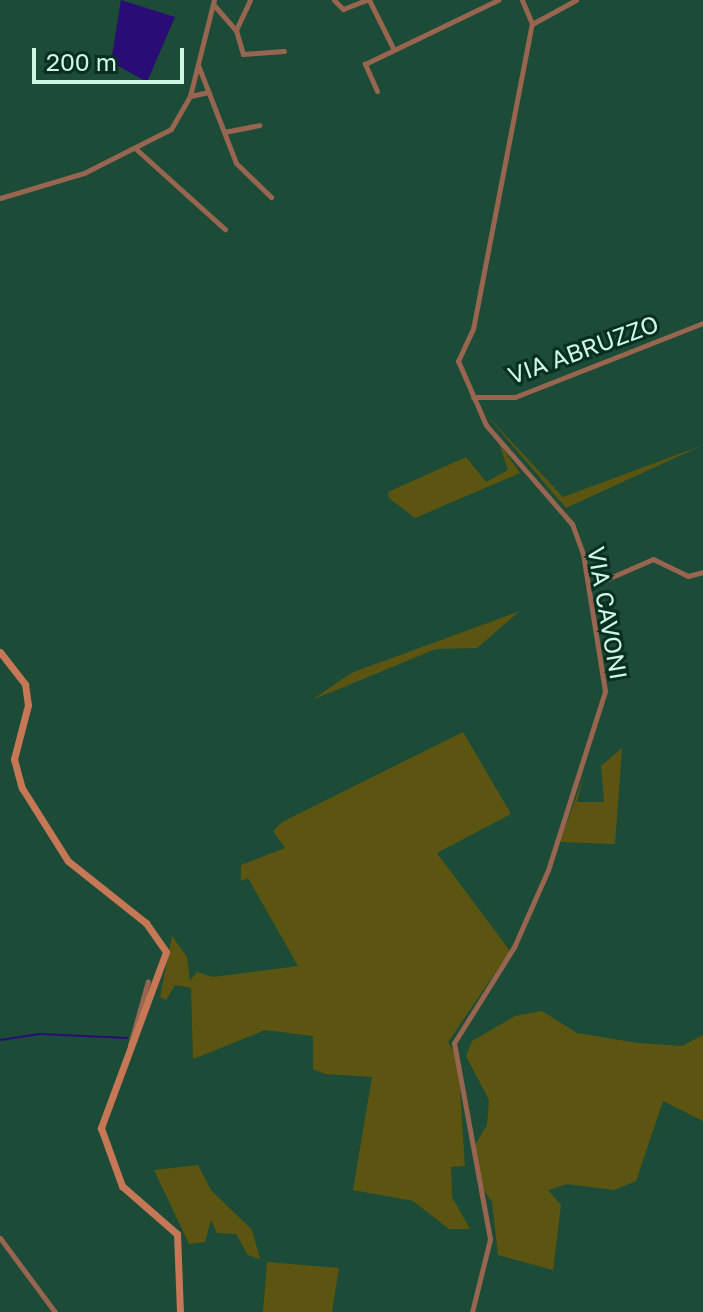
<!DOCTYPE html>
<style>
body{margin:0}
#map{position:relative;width:703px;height:1312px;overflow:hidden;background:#1c4b37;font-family:"Golos Text",sans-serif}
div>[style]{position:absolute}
.green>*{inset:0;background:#5c5511}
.water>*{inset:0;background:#2a0c77}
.stream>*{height:2px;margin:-1px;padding:0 1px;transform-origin:1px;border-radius:1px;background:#2a0c77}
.street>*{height:5px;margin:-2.5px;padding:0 2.5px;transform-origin:2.5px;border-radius:2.5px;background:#976550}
.secondary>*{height:7px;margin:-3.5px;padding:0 3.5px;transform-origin:3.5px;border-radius:3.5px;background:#c57756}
span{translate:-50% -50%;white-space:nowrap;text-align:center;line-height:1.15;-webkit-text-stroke:6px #082f20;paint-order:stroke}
.street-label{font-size:24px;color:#cff8e4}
.scale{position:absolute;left:32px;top:48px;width:152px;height:36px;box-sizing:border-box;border:4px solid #cff8e4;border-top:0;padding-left:10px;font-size:24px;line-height:28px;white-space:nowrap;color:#cff8e4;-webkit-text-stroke:6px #082f20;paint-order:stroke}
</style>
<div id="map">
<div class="green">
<div style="clip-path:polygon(483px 411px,563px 497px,703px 445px,566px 508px)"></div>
<div style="clip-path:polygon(499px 443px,520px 473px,415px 518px,389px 498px,388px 492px,466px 457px,486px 482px,508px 470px)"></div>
<div style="clip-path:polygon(520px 611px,477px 648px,436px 649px,312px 700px,351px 673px)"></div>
<div style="clip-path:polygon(463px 732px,511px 814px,437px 853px,510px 951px,448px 1042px,458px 1058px,465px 1166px,451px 1167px,452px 1197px,470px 1229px,449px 1229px,413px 1201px,353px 1190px,372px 1077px,325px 1074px,313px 1069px,313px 1036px,265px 1030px,193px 1059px,191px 988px,175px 985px,166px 1000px,160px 997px,172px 936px,187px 957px,190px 981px,197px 972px,213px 977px,298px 966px,248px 878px,241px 881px,241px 865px,285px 848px,273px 831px,282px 822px)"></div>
<div style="clip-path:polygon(622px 748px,615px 844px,560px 842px,584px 775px,577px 802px,604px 802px,601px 766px)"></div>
<div style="clip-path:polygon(542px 1011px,577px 1033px,638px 1043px,682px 1046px,703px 1035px,703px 1121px,663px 1101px,636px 1181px,614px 1190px,567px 1184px,548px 1190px,561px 1205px,553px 1270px,498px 1255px,492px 1202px,478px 1182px,473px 1148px,487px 1125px,489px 1100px,466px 1056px,472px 1041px,515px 1016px)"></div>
<div style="clip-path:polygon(198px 1165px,211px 1190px,252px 1230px,260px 1259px,248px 1255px,236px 1234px,217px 1233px,211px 1220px,205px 1242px,189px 1244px,154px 1170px)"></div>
<div style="clip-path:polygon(267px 1262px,339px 1268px,332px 1312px,263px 1312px)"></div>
</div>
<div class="water">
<div style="clip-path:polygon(121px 0,175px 17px,147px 82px,111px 62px)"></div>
</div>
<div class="stream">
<div style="left:0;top:1040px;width:40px;rotate:-8.5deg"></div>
<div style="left:40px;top:1034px;width:87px;rotate:2.6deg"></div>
</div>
<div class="street">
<div style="left:334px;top:0;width:13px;rotate:45deg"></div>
<div style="left:343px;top:9px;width:26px;rotate:-21deg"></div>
<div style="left:369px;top:0;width:54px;rotate:63.4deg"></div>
<div style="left:522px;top:0;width:26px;rotate:67deg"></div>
<div style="left:213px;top:4px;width:35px;rotate:49deg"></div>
<div style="left:236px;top:30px;width:25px;rotate:74deg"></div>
<div style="left:243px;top:54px;width:41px;rotate:-4.2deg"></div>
<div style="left:532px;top:24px;width:50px;rotate:-28.6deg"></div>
<div style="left:236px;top:30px;width:33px;rotate:-65deg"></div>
<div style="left:198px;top:65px;width:105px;rotate:68.8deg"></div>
<div style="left:236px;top:163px;width:49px;rotate:44.2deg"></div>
<div style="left:377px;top:91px;width:30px;rotate:-114deg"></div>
<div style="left:365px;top:64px;width:148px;rotate:-25.7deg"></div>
<div style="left:190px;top:96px;width:19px;rotate:-12deg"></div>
<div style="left:224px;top:132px;width:36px;rotate:-11deg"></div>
<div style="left:136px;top:149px;width:120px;rotate:42deg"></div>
<div style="left:0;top:198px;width:88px;rotate:-16.6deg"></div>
<div style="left:84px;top:173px;width:97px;rotate:-26.8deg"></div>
<div style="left:171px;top:129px;width:38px;rotate:-60deg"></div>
<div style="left:190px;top:96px;width:99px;rotate:-76deg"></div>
<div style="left:473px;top:397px;width:42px"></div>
<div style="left:515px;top:397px;width:202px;rotate:-21.5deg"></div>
<div style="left:589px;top:587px;width:70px;rotate:-23.6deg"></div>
<div style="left:653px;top:559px;width:39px;rotate:26deg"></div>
<div style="left:688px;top:576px;width:16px;rotate:-15deg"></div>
<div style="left:130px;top:1045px;width:66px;rotate:-74.3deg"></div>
<div style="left:0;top:1238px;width:92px;rotate:53.4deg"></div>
<div style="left:472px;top:1312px;width:75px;rotate:-76.1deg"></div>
<div style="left:490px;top:1239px;width:199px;rotate:-100.4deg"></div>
<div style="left:454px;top:1043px;width:113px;rotate:-58deg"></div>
<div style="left:514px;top:947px;width:84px;rotate:-66.2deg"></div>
<div style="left:548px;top:870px;width:188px;rotate:-72.3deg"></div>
<div style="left:605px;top:691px;width:139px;rotate:-99.1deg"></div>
<div style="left:583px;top:554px;width:32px;rotate:-110deg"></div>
<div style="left:572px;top:524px;width:131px;rotate:-131deg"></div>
<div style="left:486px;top:425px;width:70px;rotate:-113.6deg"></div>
<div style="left:458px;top:361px;width:35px;rotate:-65deg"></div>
<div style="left:473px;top:329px;width:311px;rotate:-79.1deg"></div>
</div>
<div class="secondary">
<div style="left:0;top:652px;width:41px;rotate:52deg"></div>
<div style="left:25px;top:684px;width:21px;rotate:82deg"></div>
<div style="left:28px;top:705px;width:56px;rotate:104.5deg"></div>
<div style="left:14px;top:759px;width:30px;rotate:75deg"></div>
<div style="left:22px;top:788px;width:86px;rotate:57.8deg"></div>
<div style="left:68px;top:861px;width:100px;rotate:38.5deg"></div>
<div style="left:146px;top:923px;width:35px;rotate:55deg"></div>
<div style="left:166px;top:952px;width:188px;rotate:110.3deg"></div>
<div style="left:101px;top:1128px;width:62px;rotate:70.1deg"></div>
<div style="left:122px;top:1186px;width:73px;rotate:41.1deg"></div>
<div style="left:177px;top:1234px;width:78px;rotate:87.8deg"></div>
</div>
<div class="street-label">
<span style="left:583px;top:349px;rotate:-20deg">VIA ABRUZZO</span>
<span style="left:608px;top:613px;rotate:80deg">VIA CAVONI</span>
</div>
<div class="scale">200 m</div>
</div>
